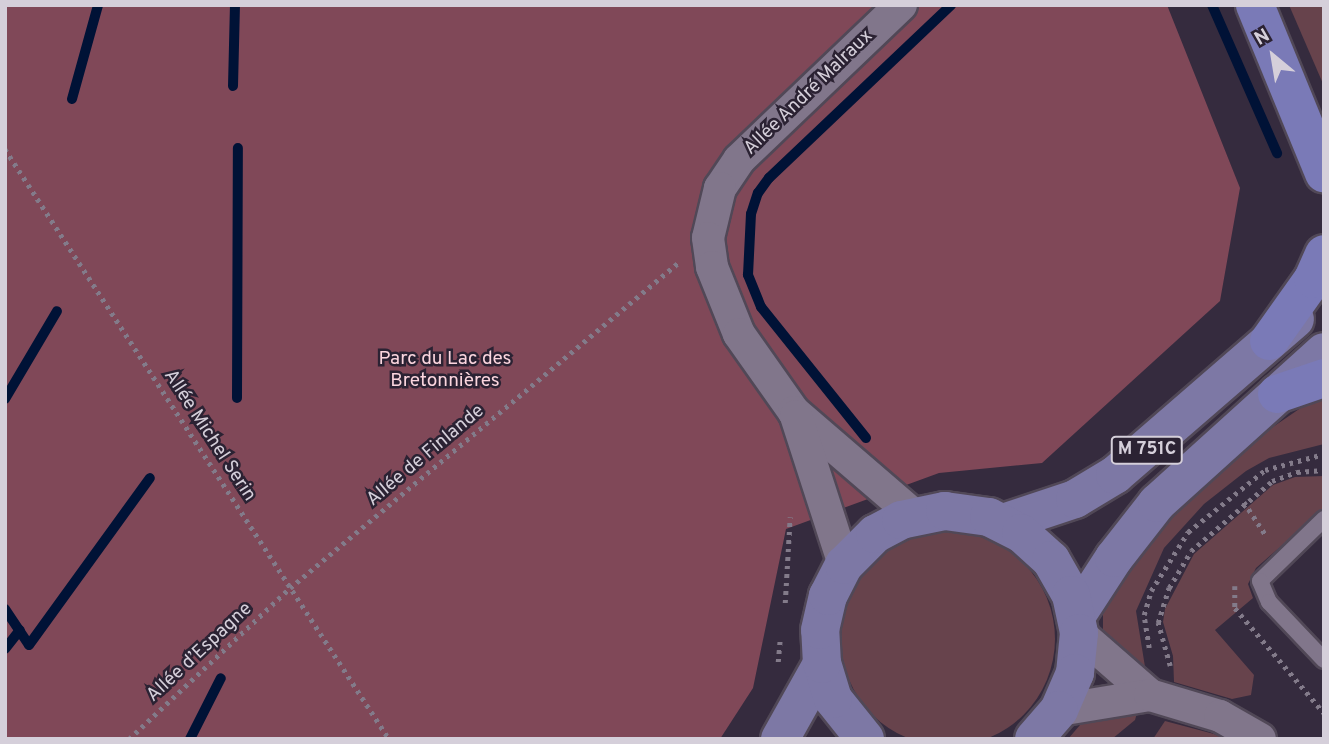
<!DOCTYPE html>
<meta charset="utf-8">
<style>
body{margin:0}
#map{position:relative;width:1329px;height:744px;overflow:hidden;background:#352b3e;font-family:Overpass,sans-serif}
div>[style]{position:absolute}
.green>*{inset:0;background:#67434c}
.round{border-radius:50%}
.forest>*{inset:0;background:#804858}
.stream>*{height:10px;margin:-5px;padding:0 5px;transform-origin:5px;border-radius:5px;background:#001236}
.path>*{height:4.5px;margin-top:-2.25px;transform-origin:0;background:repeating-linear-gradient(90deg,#837b8a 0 3.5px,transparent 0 8.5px)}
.roads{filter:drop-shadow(2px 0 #514857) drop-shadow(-2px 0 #514857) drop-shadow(0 2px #514857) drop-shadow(0 -2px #514857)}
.lane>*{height:16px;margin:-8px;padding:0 8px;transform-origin:8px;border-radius:8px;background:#81768b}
.street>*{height:32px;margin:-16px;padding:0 16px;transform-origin:16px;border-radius:16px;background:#81768b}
.primary>*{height:38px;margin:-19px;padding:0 19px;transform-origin:19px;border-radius:19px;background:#7d78a5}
.highway>*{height:38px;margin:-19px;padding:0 19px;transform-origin:19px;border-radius:19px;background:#7a7ab7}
span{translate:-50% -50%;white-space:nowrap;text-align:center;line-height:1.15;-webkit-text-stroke:5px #2b2233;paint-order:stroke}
.shield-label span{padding:2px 5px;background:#2b2233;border:2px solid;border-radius:5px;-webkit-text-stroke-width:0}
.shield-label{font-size:18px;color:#d5cfda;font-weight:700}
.street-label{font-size:19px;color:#d5cfda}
.park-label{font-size:19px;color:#fbd5de}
.frame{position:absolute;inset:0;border:7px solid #d5cfda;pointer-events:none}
.north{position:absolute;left:1238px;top:21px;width:70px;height:70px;-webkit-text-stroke:5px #2b2233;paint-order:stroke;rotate:330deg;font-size:19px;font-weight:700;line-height:28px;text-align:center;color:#d5cfda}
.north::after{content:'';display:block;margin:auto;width:24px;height:32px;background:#d5cfda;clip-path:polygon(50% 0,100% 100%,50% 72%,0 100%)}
</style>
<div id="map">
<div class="green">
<div style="clip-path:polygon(1289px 5px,1324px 5px,1324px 86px)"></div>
<div style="clip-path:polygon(1324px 392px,1324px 444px,1269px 458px,1246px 471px,1204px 504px,1164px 548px,1136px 611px,1146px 673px,1106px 638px,1103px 630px,1103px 605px,1133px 552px,1270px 429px)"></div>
<div style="clip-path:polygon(1324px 476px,1324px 509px,1256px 568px,1248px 584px,1253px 598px,1215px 630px,1254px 675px,1251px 695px,1232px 699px,1174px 682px,1173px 656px,1163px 622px,1165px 609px,1194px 554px,1273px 485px,1295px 477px)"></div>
<div class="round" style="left:841px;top:532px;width:214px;height:214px"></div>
<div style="clip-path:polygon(1121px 710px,1137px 713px,1135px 720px,1112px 739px,1068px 739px,1086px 718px)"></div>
<div style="clip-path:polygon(1165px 721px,1214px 734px,1225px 739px,1153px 739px)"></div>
</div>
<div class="forest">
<div style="clip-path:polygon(5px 5px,1167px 5px,1240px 188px,1220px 301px,1042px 463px,939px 473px,786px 529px,753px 688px,720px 739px,5px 739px)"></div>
</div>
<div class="stream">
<div style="left:1212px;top:5px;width:162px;rotate:66.3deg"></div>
<div style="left:233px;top:86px;width:81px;rotate:-88.6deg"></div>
<div style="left:72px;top:99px;width:98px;rotate:-74.5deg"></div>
<div style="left:237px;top:398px;width:250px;rotate:-89.8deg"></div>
<div style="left:5px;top:399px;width:102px;rotate:-59.4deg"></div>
<div style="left:866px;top:438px;width:168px;rotate:-128.7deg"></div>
<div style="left:761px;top:307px;width:35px;rotate:-112deg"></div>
<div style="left:748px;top:275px;width:61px;rotate:-87.2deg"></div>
<div style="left:751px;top:214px;width:22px;rotate:-72deg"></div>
<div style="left:758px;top:193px;width:19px;rotate:-54deg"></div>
<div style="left:769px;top:178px;width:251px;rotate:-43.5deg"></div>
<div style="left:5px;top:609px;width:43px;rotate:56.3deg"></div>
<div style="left:29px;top:645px;width:206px;rotate:-54.1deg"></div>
<div style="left:5px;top:649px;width:24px;rotate:-52deg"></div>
<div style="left:190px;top:739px;width:68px;rotate:-63.1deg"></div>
</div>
<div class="path">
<div style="left:5px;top:149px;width:704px;rotate:56.94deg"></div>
<div style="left:1244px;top:502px;width:42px;rotate:56.7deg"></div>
<div style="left:1235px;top:586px;width:22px;rotate:90deg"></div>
<div style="left:1235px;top:608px;width:138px;rotate:49.7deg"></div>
<div style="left:785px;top:603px;width:86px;rotate:-86.7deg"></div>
<div style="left:1149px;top:648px;width:33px;rotate:-99deg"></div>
<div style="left:1144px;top:615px;width:25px;rotate:-74deg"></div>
<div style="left:1151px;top:591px;width:70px;rotate:-57.9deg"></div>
<div style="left:1188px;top:532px;width:99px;rotate:-38.8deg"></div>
<div style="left:1265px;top:470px;width:61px;rotate:-15.2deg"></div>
<div style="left:778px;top:662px;width:23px;rotate:-85deg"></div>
<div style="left:1170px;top:666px;width:45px;rotate:-105.6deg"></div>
<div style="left:1158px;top:623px;width:37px;rotate:-73deg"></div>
<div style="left:1169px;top:588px;width:43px;rotate:-59.3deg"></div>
<div style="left:1191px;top:551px;width:107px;rotate:-40.8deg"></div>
<div style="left:1272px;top:481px;width:27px;rotate:-20deg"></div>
<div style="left:1297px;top:472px;width:27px;rotate:-4deg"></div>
<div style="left:129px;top:739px;width:221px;rotate:-43.2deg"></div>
<div style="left:290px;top:588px;width:506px;rotate:-39.95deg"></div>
</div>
<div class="roads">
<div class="lane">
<div style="left:1324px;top:519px;width:89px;rotate:135.9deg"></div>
<div style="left:1260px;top:581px;width:23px;rotate:67deg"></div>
<div style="left:1269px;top:602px;width:80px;rotate:46.5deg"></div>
</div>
<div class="street">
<div style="left:901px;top:5px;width:224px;rotate:136.3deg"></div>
<div style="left:739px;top:160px;width:34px;rotate:124deg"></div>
<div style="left:720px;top:188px;width:51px;rotate:103.5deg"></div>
<div style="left:708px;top:238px;width:29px;rotate:82deg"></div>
<div style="left:712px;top:267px;width:72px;rotate:68.1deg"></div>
<div style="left:739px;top:334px;width:95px;rotate:54.8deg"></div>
<div style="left:794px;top:412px;width:160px;rotate:40.7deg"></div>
<div style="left:796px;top:416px;width:157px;rotate:72.1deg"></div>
<div style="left:1079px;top:633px;width:94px;rotate:41.1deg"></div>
<div style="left:1059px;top:710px;width:92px;rotate:-9.4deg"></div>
<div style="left:1150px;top:695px;width:73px;rotate:16.7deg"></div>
<div style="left:1220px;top:716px;width:46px;rotate:29.9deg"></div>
</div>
<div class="primary">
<div style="left:1003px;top:523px;width:76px;rotate:-18.4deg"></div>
<div style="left:1075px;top:499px;width:47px;rotate:-31deg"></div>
<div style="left:1115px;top:475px;width:238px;rotate:-40.9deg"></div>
<div style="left:1077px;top:615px;width:68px;rotate:-57deg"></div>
<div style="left:1114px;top:558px;width:70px;rotate:-52deg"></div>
<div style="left:1157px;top:503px;width:225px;rotate:-42.1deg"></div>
<div style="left:780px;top:739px;width:86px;rotate:-60.8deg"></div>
<div style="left:865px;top:739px;width:51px;rotate:-128.7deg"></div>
<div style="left:833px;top:699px;width:37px;rotate:-107deg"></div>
<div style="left:822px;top:664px;width:34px;rotate:-93deg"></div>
<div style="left:820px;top:630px;width:35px;rotate:-77deg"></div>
<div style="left:828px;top:596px;width:35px;rotate:-63deg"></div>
<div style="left:844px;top:565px;width:44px;rotate:-45deg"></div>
<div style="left:875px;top:534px;width:30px;rotate:-28deg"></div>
<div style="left:901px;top:520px;width:45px;rotate:-11.6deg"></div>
<div style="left:945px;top:511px;width:44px;rotate:7.8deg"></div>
<div style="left:989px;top:517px;width:36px;rotate:27deg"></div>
<div style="left:1021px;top:533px;width:40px;rotate:42deg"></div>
<div style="left:1051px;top:560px;width:40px;rotate:60.3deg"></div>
<div style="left:1071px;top:595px;width:39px;rotate:78deg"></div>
<div style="left:1079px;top:633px;width:40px;rotate:95.7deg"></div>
<div style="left:1075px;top:673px;width:40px;rotate:113.4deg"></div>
<div style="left:1059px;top:710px;width:38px;rotate:131deg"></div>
</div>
<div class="highway">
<div style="left:1255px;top:5px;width:182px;rotate:67.7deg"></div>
<div style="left:1269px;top:341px;width:76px;rotate:-54.6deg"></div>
<div style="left:1313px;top:279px;width:27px;rotate:-66deg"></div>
<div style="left:1277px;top:394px;width:50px;rotate:-18.8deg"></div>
</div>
</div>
<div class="shield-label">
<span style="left:1147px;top:450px">M 751C</span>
</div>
<div class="street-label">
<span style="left:809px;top:93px;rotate:-44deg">Allée André Malraux</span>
<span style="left:209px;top:436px;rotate:57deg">Allée Michel Serin</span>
<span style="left:426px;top:456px;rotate:-40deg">Allée de Finlande</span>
<span style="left:200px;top:653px;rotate:-43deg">Allée d’Espagne</span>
</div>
<div class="park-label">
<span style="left:445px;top:371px">Parc du Lac des<br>Bretonnières</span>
</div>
<div class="frame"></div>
<div class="north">N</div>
</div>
